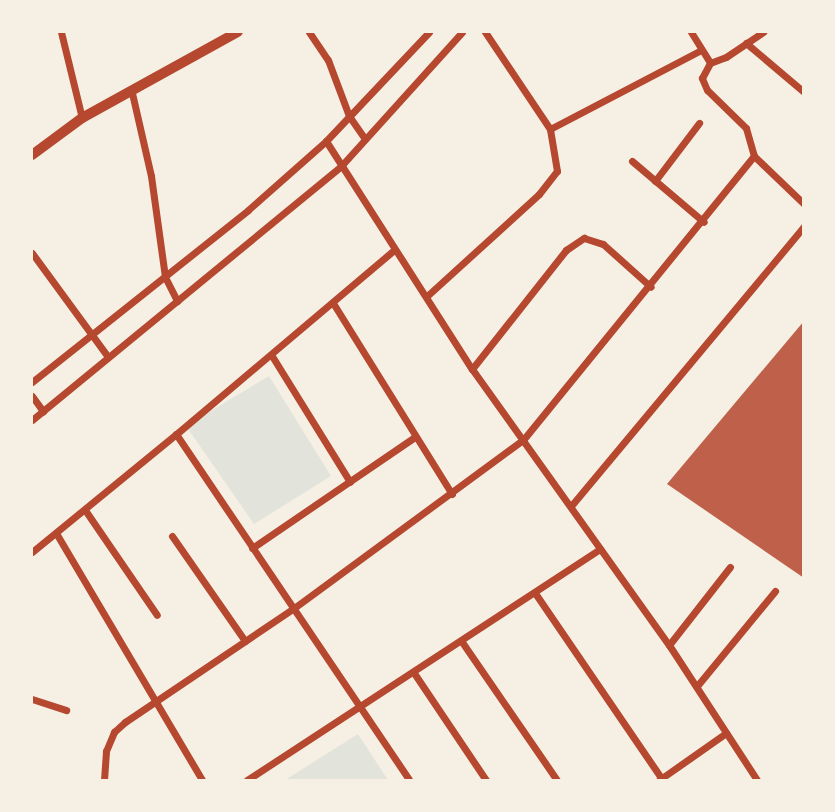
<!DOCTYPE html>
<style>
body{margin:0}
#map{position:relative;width:835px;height:812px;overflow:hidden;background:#f6efe4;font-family:"Work Sans",sans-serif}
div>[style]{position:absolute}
.green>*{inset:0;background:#e2e4dc}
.building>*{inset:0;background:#bf614a}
.minor>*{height:7px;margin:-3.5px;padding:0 3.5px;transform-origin:3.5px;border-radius:3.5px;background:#b5482f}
.tertiary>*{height:10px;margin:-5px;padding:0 5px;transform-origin:5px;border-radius:5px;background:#b5482f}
span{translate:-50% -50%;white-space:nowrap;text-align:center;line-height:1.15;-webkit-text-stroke:5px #f6efe4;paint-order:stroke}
.frame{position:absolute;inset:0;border:33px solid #f6efe4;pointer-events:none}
</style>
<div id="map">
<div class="green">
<div style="clip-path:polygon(269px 376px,331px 476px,254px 524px,186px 426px)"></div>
<div style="clip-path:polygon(358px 734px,388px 780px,285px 780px)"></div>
</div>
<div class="building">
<div style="clip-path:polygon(804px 321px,804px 578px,667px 484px)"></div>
</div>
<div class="minor">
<div style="left:61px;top:32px;width:89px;rotate:76.3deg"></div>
<div style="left:309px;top:32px;width:34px;rotate:56deg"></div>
<div style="left:328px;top:60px;width:60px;rotate:69.4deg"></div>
<div style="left:349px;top:116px;width:28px;rotate:55deg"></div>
<div style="left:691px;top:32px;width:36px;rotate:58deg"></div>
<div style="left:746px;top:43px;width:76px;rotate:40.2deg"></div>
<div style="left:710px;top:63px;width:17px;rotate:-21deg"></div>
<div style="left:726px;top:57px;width:45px;rotate:-34deg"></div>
<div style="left:132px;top:93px;width:85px;rotate:77.1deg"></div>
<div style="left:151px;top:176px;width:102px;rotate:82.1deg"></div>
<div style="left:165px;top:277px;width:27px;rotate:63deg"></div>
<div style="left:550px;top:129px;width:170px;rotate:-27.6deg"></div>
<div style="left:326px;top:141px;width:271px;rotate:57.4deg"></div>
<div style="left:472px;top:369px;width:339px;rotate:54.5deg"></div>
<div style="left:669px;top:645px;width:161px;rotate:56.9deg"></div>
<div style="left:754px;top:156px;width:69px;rotate:43.8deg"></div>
<div style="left:632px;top:161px;width:94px;rotate:40.3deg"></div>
<div style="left:655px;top:181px;width:73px;rotate:-52.8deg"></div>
<div style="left:394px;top:250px;width:285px;rotate:139.8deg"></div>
<div style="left:176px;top:434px;width:417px;rotate:56deg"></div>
<div style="left:32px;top:253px;width:129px;rotate:53.8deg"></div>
<div style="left:427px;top:296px;width:151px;rotate:-42.3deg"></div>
<div style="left:539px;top:194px;width:29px;rotate:-52deg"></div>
<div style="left:557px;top:171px;width:43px;rotate:-99.5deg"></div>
<div style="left:550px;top:129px;width:117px;rotate:-123.8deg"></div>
<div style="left:333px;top:303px;width:225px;rotate:58.1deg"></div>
<div style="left:272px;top:356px;width:148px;rotate:58.2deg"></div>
<div style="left:472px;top:369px;width:152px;rotate:-51.7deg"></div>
<div style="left:566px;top:250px;width:22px;rotate:-34deg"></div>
<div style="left:584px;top:238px;width:20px;rotate:18deg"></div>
<div style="left:603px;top:244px;width:64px;rotate:41.9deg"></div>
<div style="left:32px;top:382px;width:276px;rotate:-38.5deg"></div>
<div style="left:248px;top:210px;width:104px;rotate:-41.5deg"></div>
<div style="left:326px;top:141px;width:150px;rotate:-46.6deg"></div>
<div style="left:32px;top:396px;width:19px;rotate:54deg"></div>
<div style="left:32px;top:420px;width:401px;rotate:-39.4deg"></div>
<div style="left:342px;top:165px;width:179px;rotate:-47.9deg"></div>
<div style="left:571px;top:506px;width:364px;rotate:-50.2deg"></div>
<div style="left:85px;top:510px;width:127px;rotate:55.6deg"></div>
<div style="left:56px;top:533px;width:287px;rotate:59.4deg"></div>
<div style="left:172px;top:536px;width:128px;rotate:55.2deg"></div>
<div style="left:252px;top:548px;width:197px;rotate:-34.3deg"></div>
<div style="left:32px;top:552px;width:186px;rotate:-39.3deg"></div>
<div style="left:535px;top:593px;width:224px;rotate:55.7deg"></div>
<div style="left:462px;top:642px;width:168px;rotate:55.5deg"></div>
<div style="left:669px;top:645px;width:99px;rotate:-52deg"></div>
<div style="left:414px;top:673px;width:129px;rotate:56.1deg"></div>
<div style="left:697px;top:686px;width:123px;rotate:-50.6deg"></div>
<div style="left:32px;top:699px;width:36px;rotate:18deg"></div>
<div style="left:104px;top:780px;width:29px;rotate:-86deg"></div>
<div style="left:106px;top:751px;width:21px;rotate:-67deg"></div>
<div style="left:114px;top:732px;width:15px;rotate:-42deg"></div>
<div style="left:125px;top:722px;width:204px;rotate:-34deg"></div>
<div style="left:294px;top:608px;width:284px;rotate:-36.3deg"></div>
<div style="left:523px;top:440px;width:366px;rotate:-50.9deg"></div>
<div style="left:754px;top:156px;width:29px;rotate:-106deg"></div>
<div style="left:746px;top:128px;width:54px;rotate:-135.7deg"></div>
<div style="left:707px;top:90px;width:13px;rotate:-113deg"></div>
<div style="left:702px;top:78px;width:17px;rotate:-62deg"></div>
<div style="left:247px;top:780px;width:422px;rotate:-33.2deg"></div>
<div style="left:659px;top:780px;width:82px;rotate:-35deg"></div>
</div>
<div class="tertiary">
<div style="left:32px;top:155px;width:62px;rotate:-36.5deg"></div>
<div style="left:82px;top:118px;width:178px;rotate:-28.9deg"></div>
</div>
<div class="frame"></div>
</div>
